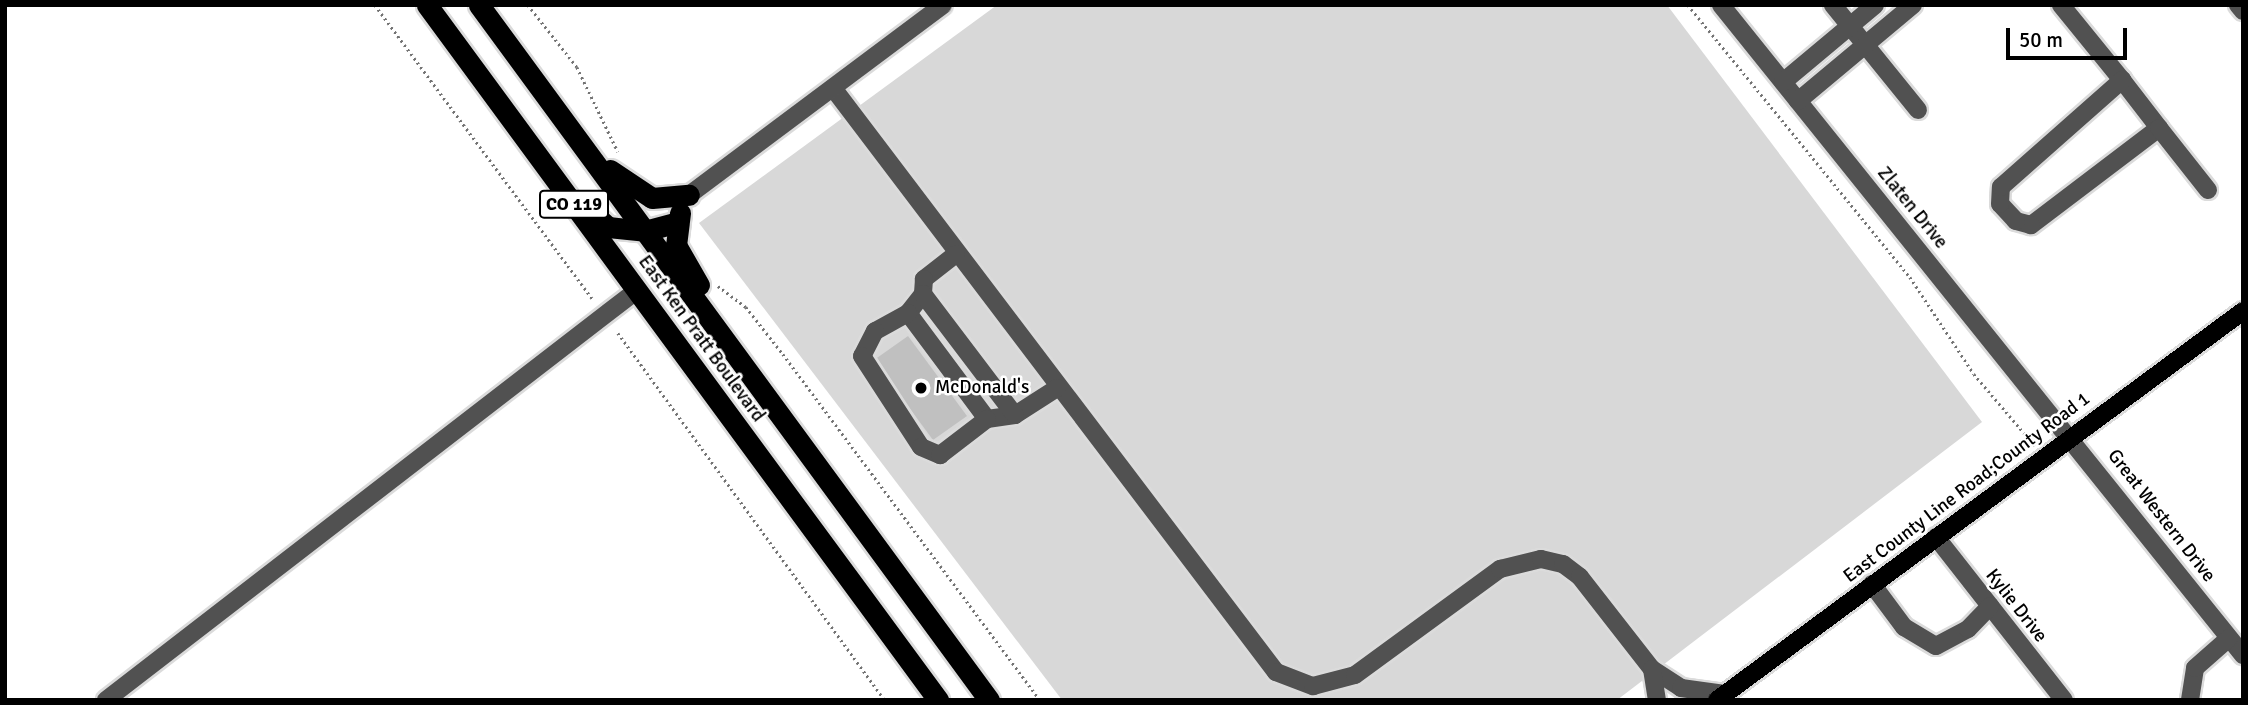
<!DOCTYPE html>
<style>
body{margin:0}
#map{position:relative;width:2248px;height:705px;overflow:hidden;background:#fff;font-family:Signika,sans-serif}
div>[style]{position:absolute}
.green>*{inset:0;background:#d8d8d8}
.building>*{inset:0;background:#c0c0c0}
.path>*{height:2.5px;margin-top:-1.25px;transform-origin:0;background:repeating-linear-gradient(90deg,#737373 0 2px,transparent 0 5.5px)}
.roads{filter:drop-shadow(2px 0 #dbdbdb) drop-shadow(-2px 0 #dbdbdb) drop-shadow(0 2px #dbdbdb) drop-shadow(0 -2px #dbdbdb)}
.minor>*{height:18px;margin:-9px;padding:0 9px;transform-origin:9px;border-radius:9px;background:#515151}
.major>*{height:18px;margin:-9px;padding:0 9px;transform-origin:9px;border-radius:9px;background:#000}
.highway>*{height:21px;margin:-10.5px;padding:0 10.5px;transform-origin:10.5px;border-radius:10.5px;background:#000}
.dots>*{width:19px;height:19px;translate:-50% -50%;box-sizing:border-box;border:4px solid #fff;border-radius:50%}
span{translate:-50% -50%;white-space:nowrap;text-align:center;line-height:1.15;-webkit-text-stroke:5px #fff;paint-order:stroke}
.shield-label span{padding:2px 5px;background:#fff;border:2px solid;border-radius:5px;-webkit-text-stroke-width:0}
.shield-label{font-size:18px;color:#000;font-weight:700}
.street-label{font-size:19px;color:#000}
.poi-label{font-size:19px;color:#000}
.left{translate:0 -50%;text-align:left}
.frame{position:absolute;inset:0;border:7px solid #000;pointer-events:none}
.scale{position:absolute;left:2006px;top:28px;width:121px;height:32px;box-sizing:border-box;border:4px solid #000;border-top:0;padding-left:9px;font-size:21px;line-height:24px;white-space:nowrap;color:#000;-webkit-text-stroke:5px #fff;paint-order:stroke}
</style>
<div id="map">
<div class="green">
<div style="clip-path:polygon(997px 5px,1667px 5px,1982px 422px,1617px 700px,1062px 700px,699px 223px)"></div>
</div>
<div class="building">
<div style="clip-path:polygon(908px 336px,967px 416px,933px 440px,874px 360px)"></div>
</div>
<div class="path">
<div style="left:375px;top:5px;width:368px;rotate:53.5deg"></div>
<div style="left:528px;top:5px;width:79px;rotate:51.7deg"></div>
<div style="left:577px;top:67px;width:94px;rotate:64.2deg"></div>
<div style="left:1688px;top:5px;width:351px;rotate:50.8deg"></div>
<div style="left:1910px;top:277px;width:116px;rotate:56.6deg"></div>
<div style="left:1974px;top:374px;width:94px;rotate:49.7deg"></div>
<div style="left:718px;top:286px;width:35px;rotate:37deg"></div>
<div style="left:746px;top:307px;width:60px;rotate:51.8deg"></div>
<div style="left:783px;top:354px;width:431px;rotate:53.4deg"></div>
<div style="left:618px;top:333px;width:454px;rotate:54deg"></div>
</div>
<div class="roads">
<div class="minor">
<div style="left:1721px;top:5px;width:834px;rotate:51.23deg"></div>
<div style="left:1833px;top:5px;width:135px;rotate:51deg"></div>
<div style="left:2061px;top:5px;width:97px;rotate:50.9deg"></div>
<div style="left:2122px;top:80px;width:61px;rotate:52.4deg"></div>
<div style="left:2159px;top:128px;width:161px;rotate:142.8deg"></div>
<div style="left:2031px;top:225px;width:16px;rotate:-165deg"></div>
<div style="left:2016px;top:221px;width:23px;rotate:-133deg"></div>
<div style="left:2000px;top:204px;width:17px;rotate:-87deg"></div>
<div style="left:2001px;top:187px;width:162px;rotate:-41.5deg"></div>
<div style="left:2238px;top:5px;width:8px;rotate:50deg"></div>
<div style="left:1783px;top:82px;width:120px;rotate:-39.9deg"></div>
<div style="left:833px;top:88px;width:733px;rotate:52.82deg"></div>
<div style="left:1276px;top:672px;width:40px;rotate:21deg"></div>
<div style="left:1313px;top:686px;width:43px;rotate:-14.7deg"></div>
<div style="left:1355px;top:675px;width:180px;rotate:-36.2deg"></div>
<div style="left:1500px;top:569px;width:42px;rotate:-13.7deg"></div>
<div style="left:1541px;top:559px;width:23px;rotate:13deg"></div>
<div style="left:1563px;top:564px;width:21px;rotate:37deg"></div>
<div style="left:1580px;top:577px;width:117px;rotate:52deg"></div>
<div style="left:1652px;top:669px;width:35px;rotate:33deg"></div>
<div style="left:1681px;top:688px;width:44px;rotate:7.8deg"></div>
<div style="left:1798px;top:101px;width:150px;rotate:-39.9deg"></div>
<div style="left:2159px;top:128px;width:79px;rotate:51.7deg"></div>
<div style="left:689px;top:195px;width:317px;rotate:-36.8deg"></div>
<div style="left:956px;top:254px;width:41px;rotate:142deg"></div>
<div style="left:924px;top:279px;width:15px;rotate:94deg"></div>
<div style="left:923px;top:294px;width:24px;rotate:128deg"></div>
<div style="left:908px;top:313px;width:132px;rotate:53.3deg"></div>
<div style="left:987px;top:419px;width:28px;rotate:-8deg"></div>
<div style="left:1015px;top:415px;width:50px;rotate:-32.7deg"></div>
<div style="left:923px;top:294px;width:152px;rotate:52.8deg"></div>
<div style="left:908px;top:313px;width:38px;rotate:151deg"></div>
<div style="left:875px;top:331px;width:28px;rotate:117deg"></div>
<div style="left:862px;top:356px;width:108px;rotate:57deg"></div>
<div style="left:921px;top:447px;width:21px;rotate:23deg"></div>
<div style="left:940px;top:455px;width:59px;rotate:-37.5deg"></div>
<div style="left:1936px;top:537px;width:207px;rotate:51.9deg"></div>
<div style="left:1872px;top:584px;width:54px;rotate:53.3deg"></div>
<div style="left:1904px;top:627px;width:37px;rotate:31deg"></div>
<div style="left:1936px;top:646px;width:36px;rotate:-28deg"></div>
<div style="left:1968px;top:629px;width:32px;rotate:-46deg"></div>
<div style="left:1652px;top:669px;width:31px;rotate:81deg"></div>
<div style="left:106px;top:700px;width:669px;rotate:-37.66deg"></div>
<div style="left:2190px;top:700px;width:32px;rotate:-81deg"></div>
<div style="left:2195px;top:668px;width:45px;rotate:-41.4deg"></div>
</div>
<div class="major">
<div style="left:1717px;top:700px;width:654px;rotate:-36.48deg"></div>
</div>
<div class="highway">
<div style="left:427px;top:5px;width:863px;rotate:53.67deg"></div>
<div style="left:479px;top:5px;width:862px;rotate:53.73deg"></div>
<div style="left:610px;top:170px;width:50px;rotate:33.7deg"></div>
<div style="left:652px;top:198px;width:37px;rotate:-5deg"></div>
<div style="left:588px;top:209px;width:27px;rotate:42deg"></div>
<div style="left:608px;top:227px;width:37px;rotate:6deg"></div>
<div style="left:645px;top:231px;width:31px;rotate:-15deg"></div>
<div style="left:680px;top:213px;width:32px;rotate:97deg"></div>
<div style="left:676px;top:245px;width:46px;rotate:60.1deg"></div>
</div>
</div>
<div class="dots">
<div style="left:921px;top:388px;background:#000"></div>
</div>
<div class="shield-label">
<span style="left:574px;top:204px">CO 119</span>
</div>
<div class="street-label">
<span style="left:1912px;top:208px;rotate:51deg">Zlaten Drive</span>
<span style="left:701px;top:339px;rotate:54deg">East Ken Pratt Boulevard</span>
<span style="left:1967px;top:488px;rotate:-37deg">East County Line Road;County Road 1</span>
<span style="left:2161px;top:516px;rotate:52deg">Great Western Drive</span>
<span style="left:2016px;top:606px;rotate:52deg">Kylie Drive</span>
</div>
<div class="poi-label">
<span class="left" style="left:935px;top:388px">McDonald's</span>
</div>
<div class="frame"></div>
<div class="scale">50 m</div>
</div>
